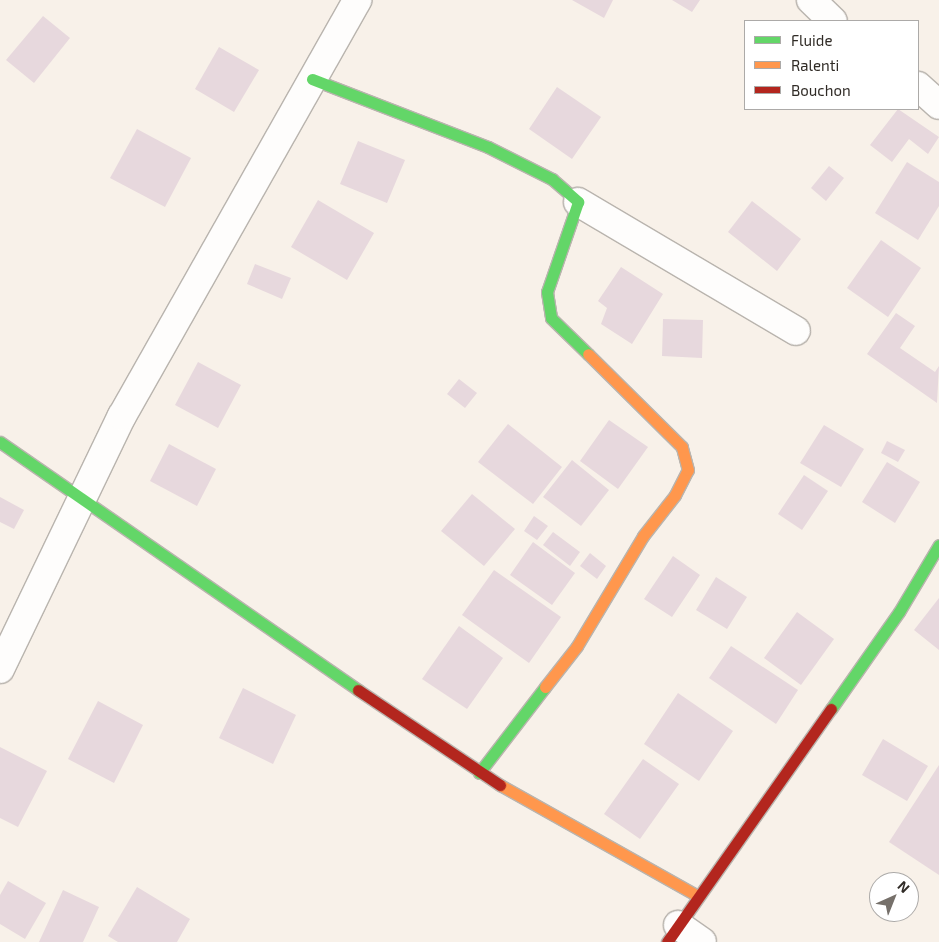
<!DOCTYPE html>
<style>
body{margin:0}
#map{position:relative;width:939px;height:942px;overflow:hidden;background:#f8f1e9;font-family:"Exo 2",sans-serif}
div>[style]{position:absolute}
.building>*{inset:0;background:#e7d8dd}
.roads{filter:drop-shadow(1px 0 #b9b4ae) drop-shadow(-1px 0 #b9b4ae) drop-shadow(0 1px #b9b4ae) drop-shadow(0 -1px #b9b4ae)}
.street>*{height:28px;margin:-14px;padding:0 14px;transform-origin:14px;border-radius:14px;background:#fefdfc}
.fast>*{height:11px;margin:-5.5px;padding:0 5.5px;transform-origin:5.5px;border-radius:5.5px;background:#63d668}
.slow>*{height:11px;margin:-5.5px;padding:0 5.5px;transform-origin:5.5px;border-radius:5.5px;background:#ff974d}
.jam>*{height:11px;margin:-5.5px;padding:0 5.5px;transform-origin:5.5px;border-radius:5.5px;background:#b3261e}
span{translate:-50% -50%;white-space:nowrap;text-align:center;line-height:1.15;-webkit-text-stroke:4px #fff;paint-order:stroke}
.legend{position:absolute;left:744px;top:20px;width:175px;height:90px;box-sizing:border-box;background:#fff;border:1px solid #acaaa8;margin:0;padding:6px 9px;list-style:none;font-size:15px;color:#302b26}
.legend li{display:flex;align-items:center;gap:10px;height:25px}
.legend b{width:25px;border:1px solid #acaaa8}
.north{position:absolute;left:869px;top:872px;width:50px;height:50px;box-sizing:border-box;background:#fff;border:1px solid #acaaa8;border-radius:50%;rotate:44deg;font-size:14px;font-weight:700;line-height:20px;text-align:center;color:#302b26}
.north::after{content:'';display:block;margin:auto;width:18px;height:22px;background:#76706a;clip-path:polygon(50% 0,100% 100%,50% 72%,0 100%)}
</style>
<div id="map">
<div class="building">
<div style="clip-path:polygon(572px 0,613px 0,604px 18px)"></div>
<div style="clip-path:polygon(672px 0,700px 0,692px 12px)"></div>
<div style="clip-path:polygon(43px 16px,70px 38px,34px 83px,6px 60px)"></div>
<div style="clip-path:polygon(219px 47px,259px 70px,234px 112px,195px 89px)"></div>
<div style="clip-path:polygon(557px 87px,601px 117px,572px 159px,529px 129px)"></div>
<div style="clip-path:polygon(898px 109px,939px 137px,928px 154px,909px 139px,892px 162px,870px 145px)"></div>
<div style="clip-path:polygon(137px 129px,191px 158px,165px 207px,110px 178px)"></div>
<div style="clip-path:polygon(358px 141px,405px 160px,387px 203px,340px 184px)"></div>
<div style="clip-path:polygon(907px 162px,939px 182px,939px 206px,918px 240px,875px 213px)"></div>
<div style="clip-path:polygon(829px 166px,844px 178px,826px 201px,811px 188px)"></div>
<div style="clip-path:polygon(318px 200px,374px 233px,347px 280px,291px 247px)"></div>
<div style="clip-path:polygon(752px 201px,801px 239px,777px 271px,728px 232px)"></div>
<div style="clip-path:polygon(881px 240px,921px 268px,888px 317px,847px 288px)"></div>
<div style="clip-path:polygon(255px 264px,291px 278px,282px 299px,247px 284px)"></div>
<div style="clip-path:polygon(621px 267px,663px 294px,632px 344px,601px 324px,607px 308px,598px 301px)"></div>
<div style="clip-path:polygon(896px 313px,915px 326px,900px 348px,935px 372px,939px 366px,937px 403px,867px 354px)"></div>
<div style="clip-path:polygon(663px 319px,703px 320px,702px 358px,662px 356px)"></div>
<div style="clip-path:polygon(198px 362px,241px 385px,218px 428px,175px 405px)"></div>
<div style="clip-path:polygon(459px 379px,477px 393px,465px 408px,447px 394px)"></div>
<div style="clip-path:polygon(609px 420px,648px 447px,618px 489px,580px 461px)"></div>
<div style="clip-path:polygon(508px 424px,562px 467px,533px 504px,478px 462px)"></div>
<div style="clip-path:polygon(824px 425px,864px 449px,841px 487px,800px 463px)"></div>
<div style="clip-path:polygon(887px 441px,905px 450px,898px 462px,881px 453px)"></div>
<div style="clip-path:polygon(169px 444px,216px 469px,197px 506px,150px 481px)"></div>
<div style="clip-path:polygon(572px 460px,609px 490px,581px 526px,543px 497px)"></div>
<div style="clip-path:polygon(887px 462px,920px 482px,895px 523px,862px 502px)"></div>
<div style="clip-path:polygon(804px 475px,828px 491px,802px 530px,778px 514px)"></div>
<div style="clip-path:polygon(472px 494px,515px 529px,484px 566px,441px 531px)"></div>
<div style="clip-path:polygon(0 497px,24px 510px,14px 529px,0 522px)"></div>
<div style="clip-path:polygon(534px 516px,548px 526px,537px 540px,524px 531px)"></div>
<div style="clip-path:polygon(553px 532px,580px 552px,570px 566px,543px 545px)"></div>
<div style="clip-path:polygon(533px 542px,575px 573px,552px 605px,510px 575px)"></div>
<div style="clip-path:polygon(590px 553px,606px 566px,597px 579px,580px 566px)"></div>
<div style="clip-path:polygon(673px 556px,700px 575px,672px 617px,644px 599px)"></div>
<div style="clip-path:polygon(494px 570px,561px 617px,529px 663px,462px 615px)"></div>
<div style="clip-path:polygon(716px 577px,747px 597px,727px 629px,696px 610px)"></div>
<div style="clip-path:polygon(939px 598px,939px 650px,914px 630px)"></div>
<div style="clip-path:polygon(797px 612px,834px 639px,801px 685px,764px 658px)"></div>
<div style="clip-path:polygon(459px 626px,503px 658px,467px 709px,422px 679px)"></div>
<div style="clip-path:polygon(731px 646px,798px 690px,776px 724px,709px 678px)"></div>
<div style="clip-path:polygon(243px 688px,296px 715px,273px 764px,219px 738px)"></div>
<div style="clip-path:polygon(678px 693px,733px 731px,699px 781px,644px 744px)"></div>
<div style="clip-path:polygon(98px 701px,143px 725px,114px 783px,68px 759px)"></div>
<div style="clip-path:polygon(883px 739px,928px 766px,907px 801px,862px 775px)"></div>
<div style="clip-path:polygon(0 747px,47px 771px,18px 827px,0 818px)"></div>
<div style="clip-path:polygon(643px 759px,679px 784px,640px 839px,604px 814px)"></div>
<div style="clip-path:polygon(939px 765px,939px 875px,889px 842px)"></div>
<div style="clip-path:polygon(8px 881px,46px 903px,25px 939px,0 924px,0 895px)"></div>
<div style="clip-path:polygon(137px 887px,190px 919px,177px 942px,118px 942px,108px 936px)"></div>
<div style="clip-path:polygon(63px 890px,99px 907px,83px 942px,39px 942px)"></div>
</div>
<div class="roads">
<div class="street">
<div style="left:811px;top:0;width:30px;rotate:44deg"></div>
<div style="left:918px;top:86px;width:28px;rotate:42deg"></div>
<div style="left:578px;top:202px;width:253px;rotate:30.6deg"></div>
<div style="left:0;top:669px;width:281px;rotate:-64.3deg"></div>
<div style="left:122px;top:416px;width:478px;rotate:-60.5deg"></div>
<div style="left:678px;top:925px;width:29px;rotate:35deg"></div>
</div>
<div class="fast">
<div style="left:312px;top:79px;width:189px;rotate:21.1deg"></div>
<div style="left:488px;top:147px;width:72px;rotate:26.6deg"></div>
<div style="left:552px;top:179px;width:35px;rotate:41deg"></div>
<div style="left:578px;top:202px;width:95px;rotate:109deg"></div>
<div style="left:547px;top:292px;width:26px;rotate:81deg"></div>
<div style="left:551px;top:318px;width:52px;rotate:44.2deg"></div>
<div style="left:0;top:442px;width:436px;rotate:34.7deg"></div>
<div style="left:831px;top:709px;width:118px;rotate:-55deg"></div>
<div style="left:899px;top:612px;width:78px;rotate:-59.2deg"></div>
<div style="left:479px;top:773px;width:108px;rotate:-52.5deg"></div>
</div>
<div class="slow">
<div style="left:545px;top:687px;width:52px;rotate:-52deg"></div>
<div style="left:577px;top:646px;width:128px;rotate:-59deg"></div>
<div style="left:643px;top:536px;width:52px;rotate:-52deg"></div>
<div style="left:675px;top:495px;width:28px;rotate:-63deg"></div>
<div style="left:688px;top:470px;width:24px;rotate:-105deg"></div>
<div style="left:682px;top:447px;width:132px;rotate:-135.3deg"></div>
<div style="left:500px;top:785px;width:227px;rotate:29.3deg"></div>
</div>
<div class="jam">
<div style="left:358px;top:690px;width:171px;rotate:33.8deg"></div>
<div style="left:667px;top:942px;width:285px;rotate:-54.9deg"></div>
</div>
</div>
<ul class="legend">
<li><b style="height:6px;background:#63d668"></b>Fluide</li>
<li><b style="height:6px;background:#ff974d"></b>Ralenti</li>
<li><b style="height:6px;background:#b3261e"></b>Bouchon</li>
</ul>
<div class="north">N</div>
</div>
